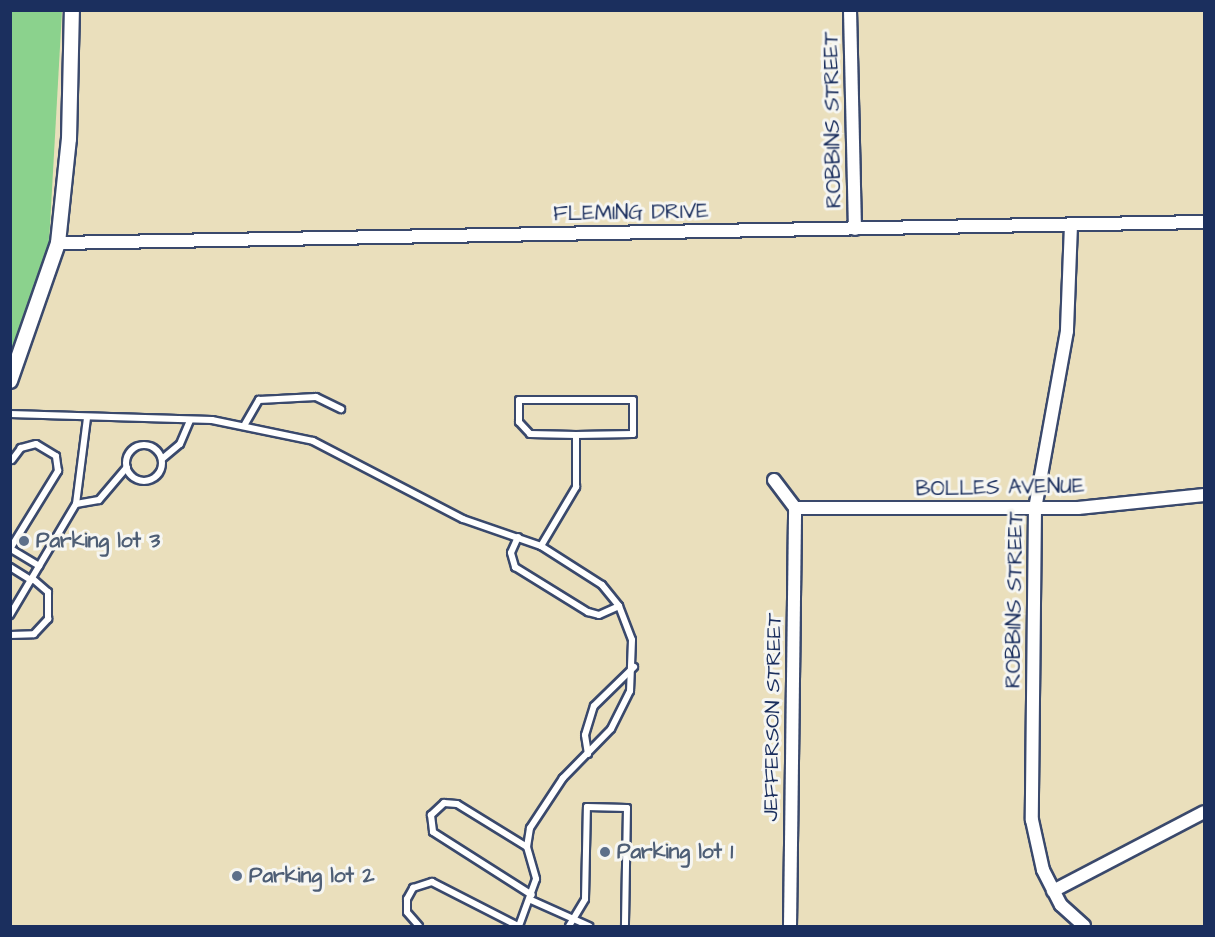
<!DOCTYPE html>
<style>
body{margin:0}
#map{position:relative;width:1215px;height:937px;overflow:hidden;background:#eadfbc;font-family:"Architects Daughter",sans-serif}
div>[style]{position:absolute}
.green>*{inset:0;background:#8bd28d}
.roads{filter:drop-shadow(2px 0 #3a496c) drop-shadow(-2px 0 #3a496c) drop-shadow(0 2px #3a496c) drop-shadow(0 -2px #3a496c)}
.service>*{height:6px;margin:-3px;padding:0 3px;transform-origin:3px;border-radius:3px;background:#fff}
.service>.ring{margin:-3px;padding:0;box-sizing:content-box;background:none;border:6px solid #fff;border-radius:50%}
.minor>*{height:12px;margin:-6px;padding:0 6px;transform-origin:6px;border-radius:6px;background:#fff}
.tertiary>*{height:14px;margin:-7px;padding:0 7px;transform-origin:7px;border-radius:7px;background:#fff}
.dots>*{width:16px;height:16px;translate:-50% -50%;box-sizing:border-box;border:3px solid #f6f6f2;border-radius:50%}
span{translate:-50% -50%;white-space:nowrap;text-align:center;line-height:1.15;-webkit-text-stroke:6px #f6f6f2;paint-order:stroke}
.street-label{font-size:21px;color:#1b2f5e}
.service-label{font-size:21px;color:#4e5e75;font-weight:700}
.left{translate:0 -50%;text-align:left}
.frame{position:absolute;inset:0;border:12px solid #1b2f5e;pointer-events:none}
</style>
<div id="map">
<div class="green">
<div style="clip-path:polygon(11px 10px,62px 11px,49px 243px,11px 351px)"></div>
</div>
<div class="roads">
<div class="service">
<div style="left:10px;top:414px;width:202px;rotate:1.7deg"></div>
<div style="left:212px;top:420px;width:103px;rotate:11.7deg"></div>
<div style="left:313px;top:441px;width:169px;rotate:27.5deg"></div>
<div style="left:463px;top:519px;width:83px;rotate:19.1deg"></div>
<div style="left:541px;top:546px;width:72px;rotate:32.6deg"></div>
<div style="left:602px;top:585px;width:27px;rotate:51deg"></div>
<div style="left:619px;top:606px;width:36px;rotate:69deg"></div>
<div style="left:632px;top:640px;width:51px;rotate:92.2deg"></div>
<div style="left:630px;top:691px;width:42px;rotate:116.6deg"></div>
<div style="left:611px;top:729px;width:69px;rotate:134.4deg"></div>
<div style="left:563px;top:778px;width:60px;rotate:123.4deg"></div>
<div style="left:530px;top:828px;width:19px;rotate:99deg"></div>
<div style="left:527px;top:847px;width:33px;rotate:74deg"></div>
<div style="left:536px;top:879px;width:50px;rotate:109.9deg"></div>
<div style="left:245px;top:424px;width:28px;rotate:-60deg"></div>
<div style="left:259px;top:400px;width:57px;rotate:-3deg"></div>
<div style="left:316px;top:397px;width:28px;rotate:26deg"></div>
<div class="ring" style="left:126px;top:445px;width:30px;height:30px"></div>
<div style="left:162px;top:459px;width:23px;rotate:-40deg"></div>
<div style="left:180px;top:444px;width:26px;rotate:-67deg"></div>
<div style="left:76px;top:504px;width:23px;rotate:-10deg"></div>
<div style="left:99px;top:500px;width:43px;rotate:-49.7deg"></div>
<div style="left:518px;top:537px;width:17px;rotate:114deg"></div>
<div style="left:511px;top:553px;width:15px;rotate:74deg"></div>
<div style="left:515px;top:567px;width:86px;rotate:31.7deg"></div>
<div style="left:588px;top:612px;width:11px;rotate:15deg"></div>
<div style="left:599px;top:615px;width:22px;rotate:-24deg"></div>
<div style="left:541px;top:546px;width:69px;rotate:-59.3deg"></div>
<div style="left:576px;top:487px;width:52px;rotate:-90deg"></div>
<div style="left:576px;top:435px;width:57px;rotate:-1deg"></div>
<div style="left:633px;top:434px;width:34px;rotate:-90deg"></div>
<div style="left:633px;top:400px;width:114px;rotate:180deg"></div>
<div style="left:519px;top:400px;width:22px;rotate:90deg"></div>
<div style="left:519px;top:422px;width:16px;rotate:47deg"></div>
<div style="left:530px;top:434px;width:46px;rotate:1.2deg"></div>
<div style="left:10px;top:549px;width:92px;rotate:-58.4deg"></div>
<div style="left:58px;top:471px;width:15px;rotate:-98deg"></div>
<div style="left:56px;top:456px;width:23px;rotate:-149deg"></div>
<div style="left:36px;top:444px;width:16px;rotate:165deg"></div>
<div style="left:21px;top:448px;width:15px;rotate:127deg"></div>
<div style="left:11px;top:549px;width:33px;rotate:31deg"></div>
<div style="left:10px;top:567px;width:25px;rotate:32deg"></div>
<div style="left:10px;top:615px;width:129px;rotate:-59.3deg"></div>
<div style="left:76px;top:504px;width:87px;rotate:-82.7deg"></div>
<div style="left:10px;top:635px;width:24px;rotate:-2deg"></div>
<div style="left:34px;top:634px;width:21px;rotate:-47deg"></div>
<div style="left:48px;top:619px;width:27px;rotate:-90deg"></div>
<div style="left:48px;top:592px;width:21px;rotate:-139deg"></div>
<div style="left:588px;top:754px;width:19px;rotate:-99deg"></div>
<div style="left:585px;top:735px;width:30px;rotate:-73deg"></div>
<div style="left:594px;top:706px;width:56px;rotate:-44.3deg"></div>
<div style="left:527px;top:847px;width:82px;rotate:-148.4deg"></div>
<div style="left:457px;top:804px;width:13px;rotate:-176deg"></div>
<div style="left:444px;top:803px;width:18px;rotate:137deg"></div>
<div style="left:431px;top:815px;width:17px;rotate:83deg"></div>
<div style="left:433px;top:832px;width:117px;rotate:32.5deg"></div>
<div style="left:531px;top:900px;width:64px;rotate:24.1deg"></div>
<div style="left:419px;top:926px;width:18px;rotate:-131deg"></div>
<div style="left:407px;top:912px;width:13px;rotate:-90deg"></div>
<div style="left:407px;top:899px;width:13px;rotate:-61deg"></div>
<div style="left:413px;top:888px;width:20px;rotate:-18deg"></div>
<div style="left:432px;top:882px;width:97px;rotate:27.1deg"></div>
<div style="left:569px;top:926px;width:31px;rotate:-59deg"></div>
<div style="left:585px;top:899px;width:92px;rotate:-88.8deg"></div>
<div style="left:587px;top:807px;width:40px;rotate:1.4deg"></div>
<div style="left:627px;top:808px;width:118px;rotate:91deg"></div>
</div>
<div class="minor">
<div style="left:850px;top:10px;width:219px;rotate:88.7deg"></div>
<div style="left:1071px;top:225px;width:106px;rotate:92.2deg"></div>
<div style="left:1067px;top:331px;width:180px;rotate:100.2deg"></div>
<div style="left:1035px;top:508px;width:312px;rotate:90.6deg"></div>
<div style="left:1032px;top:820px;width:51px;rotate:77.6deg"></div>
<div style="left:1043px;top:870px;width:39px;rotate:63deg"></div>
<div style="left:1061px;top:905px;width:31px;rotate:42deg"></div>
<div style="left:58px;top:243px;width:1146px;rotate:-1.05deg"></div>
<div style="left:774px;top:480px;width:35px;rotate:53deg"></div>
<div style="left:795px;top:508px;width:283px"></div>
<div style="left:1078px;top:508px;width:127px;rotate:-5.9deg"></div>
<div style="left:1053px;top:891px;width:170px;rotate:-27.6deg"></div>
<div style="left:790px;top:926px;width:418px;rotate:-89.3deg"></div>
</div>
<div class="tertiary">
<div style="left:10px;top:381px;width:146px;rotate:-70.8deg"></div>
<div style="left:58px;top:243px;width:105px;rotate:-84deg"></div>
<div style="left:69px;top:139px;width:129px;rotate:-88.7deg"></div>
</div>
</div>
<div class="dots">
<div style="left:24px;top:541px;background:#5c6f8a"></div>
<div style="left:605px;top:852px;background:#5c6f8a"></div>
<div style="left:237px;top:876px;background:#5c6f8a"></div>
</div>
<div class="street-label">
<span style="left:833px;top:120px;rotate:-91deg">ROBBINS STREET</span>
<span style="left:631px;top:213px;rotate:-1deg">FLEMING DRIVE</span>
<span style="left:1000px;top:488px;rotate:-1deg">BOLLES AVENUE</span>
<span style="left:1015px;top:600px;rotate:-89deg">ROBBINS STREET</span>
<span style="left:773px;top:717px;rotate:-89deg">JEFFERSON STREET</span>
</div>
<div class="service-label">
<span class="left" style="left:36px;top:541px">Parking lot 3</span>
<span class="left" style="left:617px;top:852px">Parking lot 1</span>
<span class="left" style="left:249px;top:876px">Parking lot 2</span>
</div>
<div class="frame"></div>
</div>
